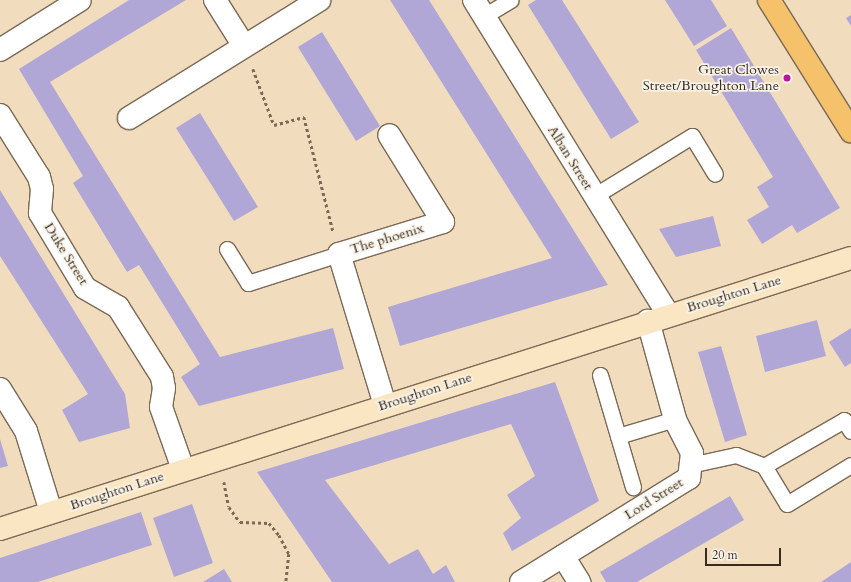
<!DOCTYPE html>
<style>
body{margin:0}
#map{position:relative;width:851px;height:582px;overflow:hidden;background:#f1ddbe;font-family:Cardo,serif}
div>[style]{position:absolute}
.building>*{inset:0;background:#b0a7d6}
.path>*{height:2.5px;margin-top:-1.25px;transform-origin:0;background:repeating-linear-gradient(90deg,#7b6956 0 3px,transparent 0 6px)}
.roads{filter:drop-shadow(1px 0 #7b6956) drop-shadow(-1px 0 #7b6956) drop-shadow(0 1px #7b6956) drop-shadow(0 -1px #7b6956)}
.lane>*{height:15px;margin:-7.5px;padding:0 7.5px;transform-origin:7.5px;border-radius:7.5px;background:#fff}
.street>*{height:22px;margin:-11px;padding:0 11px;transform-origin:11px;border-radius:11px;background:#fff}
.secondary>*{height:22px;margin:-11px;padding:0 11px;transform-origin:11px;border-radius:11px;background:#fbe6c4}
.primary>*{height:22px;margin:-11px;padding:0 11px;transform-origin:11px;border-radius:11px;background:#f6c16b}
.dots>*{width:11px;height:11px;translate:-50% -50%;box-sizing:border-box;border:2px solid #f7f3e8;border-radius:50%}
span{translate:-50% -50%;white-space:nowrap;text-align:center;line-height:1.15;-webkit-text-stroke:3.5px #f7f3e8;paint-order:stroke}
.poi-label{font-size:14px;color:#3b2a1e}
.right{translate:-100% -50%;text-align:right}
.street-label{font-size:14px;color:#3b2a1e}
.scale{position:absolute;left:705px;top:548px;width:76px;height:18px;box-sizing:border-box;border:2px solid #3b2a1e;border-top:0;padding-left:5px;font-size:12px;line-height:14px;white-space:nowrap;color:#3b2a1e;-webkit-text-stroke:3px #f7f3e8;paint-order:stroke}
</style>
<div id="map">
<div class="building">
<div style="clip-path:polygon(129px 0,186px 0,50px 82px,220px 357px,333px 328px,344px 369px,199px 406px,181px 377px,200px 364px,139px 265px,127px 272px,73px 183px,83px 176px,19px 69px)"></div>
<div style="clip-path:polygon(390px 0,429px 0,608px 285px,400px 346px,388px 307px,552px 258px)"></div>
<div style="clip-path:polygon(536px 0,562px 0,639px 122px,611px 139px,528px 5px)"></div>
<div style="clip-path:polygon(665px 0,711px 0,727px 26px,694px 46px)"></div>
<div style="clip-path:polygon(851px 15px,851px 26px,846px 18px)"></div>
<div style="clip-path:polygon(731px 28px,840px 208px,797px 233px,792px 225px,762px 244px,747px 220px,769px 207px,757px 187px,773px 177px,696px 50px)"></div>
<div style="clip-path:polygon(322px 32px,380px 126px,356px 141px,298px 47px)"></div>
<div style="clip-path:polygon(200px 113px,258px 207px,234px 221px,176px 128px)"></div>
<div style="clip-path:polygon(0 190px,125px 394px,130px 428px,79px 442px,62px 410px,88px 394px,0 256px)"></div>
<div style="clip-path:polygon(713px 216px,721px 246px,676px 257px,659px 229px)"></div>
<div style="clip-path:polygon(817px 320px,826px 356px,765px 372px,756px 336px)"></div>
<div style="clip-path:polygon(851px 328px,851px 363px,845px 367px,829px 342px)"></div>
<div style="clip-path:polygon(721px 346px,747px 435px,725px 442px,698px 352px)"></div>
<div style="clip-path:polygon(555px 382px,599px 501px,512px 551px,503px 533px,521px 518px,507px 495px,535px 476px,511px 424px,325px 480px,389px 564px,418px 549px,433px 574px,446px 565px,455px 582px,332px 582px,257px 472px)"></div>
<div style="clip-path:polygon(0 439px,8px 466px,0 468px)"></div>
<div style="clip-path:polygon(730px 496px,744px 520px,637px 582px,606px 582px,600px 572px)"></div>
<div style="clip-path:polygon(192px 504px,213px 563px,174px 577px,153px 518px)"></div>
<div style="clip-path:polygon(141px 512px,152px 545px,38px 582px,0 582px,0 558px)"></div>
<div style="clip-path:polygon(851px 562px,851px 582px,821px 582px)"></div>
<div style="clip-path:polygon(224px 569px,232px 582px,203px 582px)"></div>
</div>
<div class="path">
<div style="left:253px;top:69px;width:60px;rotate:69.4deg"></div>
<div style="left:274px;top:125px;width:31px;rotate:-15deg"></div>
<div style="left:304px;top:117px;width:118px;rotate:75.7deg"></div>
<div style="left:224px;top:482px;width:25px;rotate:79deg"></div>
<div style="left:229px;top:507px;width:19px;rotate:54deg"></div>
<div style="left:240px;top:522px;width:29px;rotate:2deg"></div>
<div style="left:269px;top:523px;width:16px;rotate:50deg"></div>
<div style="left:279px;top:535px;width:21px;rotate:62deg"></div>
<div style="left:289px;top:554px;width:28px;rotate:96deg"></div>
</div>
<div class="roads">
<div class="lane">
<div style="left:484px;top:16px;width:31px;rotate:-31deg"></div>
<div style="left:594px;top:196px;width:115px;rotate:-31.5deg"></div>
<div style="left:692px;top:136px;width:44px;rotate:58.8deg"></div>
<div style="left:227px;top:249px;width:40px;rotate:58deg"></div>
<div style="left:248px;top:283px;width:96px;rotate:-17.7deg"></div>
<div style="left:600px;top:375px;width:117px;rotate:73.6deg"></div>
<div style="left:618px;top:436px;width:59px;rotate:-16.6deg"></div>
<div style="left:690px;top:465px;width:47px;rotate:-12.3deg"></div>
<div style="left:736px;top:455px;width:30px;rotate:21deg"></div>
<div style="left:764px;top:466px;width:44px;rotate:58.8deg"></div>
<div style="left:787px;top:504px;width:75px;rotate:-31.4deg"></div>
<div style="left:764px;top:466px;width:92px;rotate:-29.9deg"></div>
<div style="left:844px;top:420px;width:13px;rotate:58deg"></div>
</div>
<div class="street">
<div style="left:215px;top:0;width:54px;rotate:57.8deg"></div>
<div style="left:474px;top:0;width:369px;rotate:58.3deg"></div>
<div style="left:0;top:50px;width:94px;rotate:-32deg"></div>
<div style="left:0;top:115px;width:73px;rotate:57.8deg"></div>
<div style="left:39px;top:177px;width:12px;rotate:76deg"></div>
<div style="left:42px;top:189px;width:24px;rotate:95deg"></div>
<div style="left:40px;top:213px;width:87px;rotate:59deg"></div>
<div style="left:85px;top:288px;width:38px;rotate:30deg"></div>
<div style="left:118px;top:307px;width:83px;rotate:57.8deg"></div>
<div style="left:162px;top:377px;width:11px;rotate:80deg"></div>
<div style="left:164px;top:388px;width:19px;rotate:99deg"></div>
<div style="left:161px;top:407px;width:66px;rotate:70.5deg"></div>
<div style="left:129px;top:118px;width:224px;rotate:-31.8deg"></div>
<div style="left:0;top:389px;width:49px;rotate:58.2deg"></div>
<div style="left:26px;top:431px;width:85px;rotate:72.8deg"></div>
<div style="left:385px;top:405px;width:158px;rotate:-106.9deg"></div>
<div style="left:339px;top:254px;width:109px;rotate:-17.1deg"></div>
<div style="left:443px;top:222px;width:102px;rotate:-121.8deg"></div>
<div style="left:563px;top:556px;width:31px;rotate:58deg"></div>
<div style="left:521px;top:582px;width:198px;rotate:-31.8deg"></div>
<div style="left:689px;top:478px;width:25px;rotate:-83deg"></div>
<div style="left:692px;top:453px;width:38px;rotate:-117deg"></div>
<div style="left:675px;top:419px;width:102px;rotate:-105.4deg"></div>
</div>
<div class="secondary">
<div style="left:0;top:529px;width:893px;rotate:-17.66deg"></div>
</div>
<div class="primary">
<div style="left:769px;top:0;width:155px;rotate:58deg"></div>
</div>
</div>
<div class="dots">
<div style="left:787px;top:78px;background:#b5179e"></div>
</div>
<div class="poi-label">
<span class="right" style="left:779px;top:78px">Great Clowes<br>Street/Broughton Lane</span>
</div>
<div class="street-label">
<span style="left:570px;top:158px;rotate:58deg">Alban Street</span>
<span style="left:387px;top:239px;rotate:-17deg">The phoenix</span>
<span style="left:66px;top:254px;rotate:58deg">Duke Street</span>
<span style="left:734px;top:294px;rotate:-17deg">Broughton Lane</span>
<span style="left:425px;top:392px;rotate:-18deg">Broughton Lane</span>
<span style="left:117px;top:491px;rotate:-18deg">Broughton Lane</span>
<span style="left:654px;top:499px;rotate:-32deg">Lord Street</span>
</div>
<div class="scale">20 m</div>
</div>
